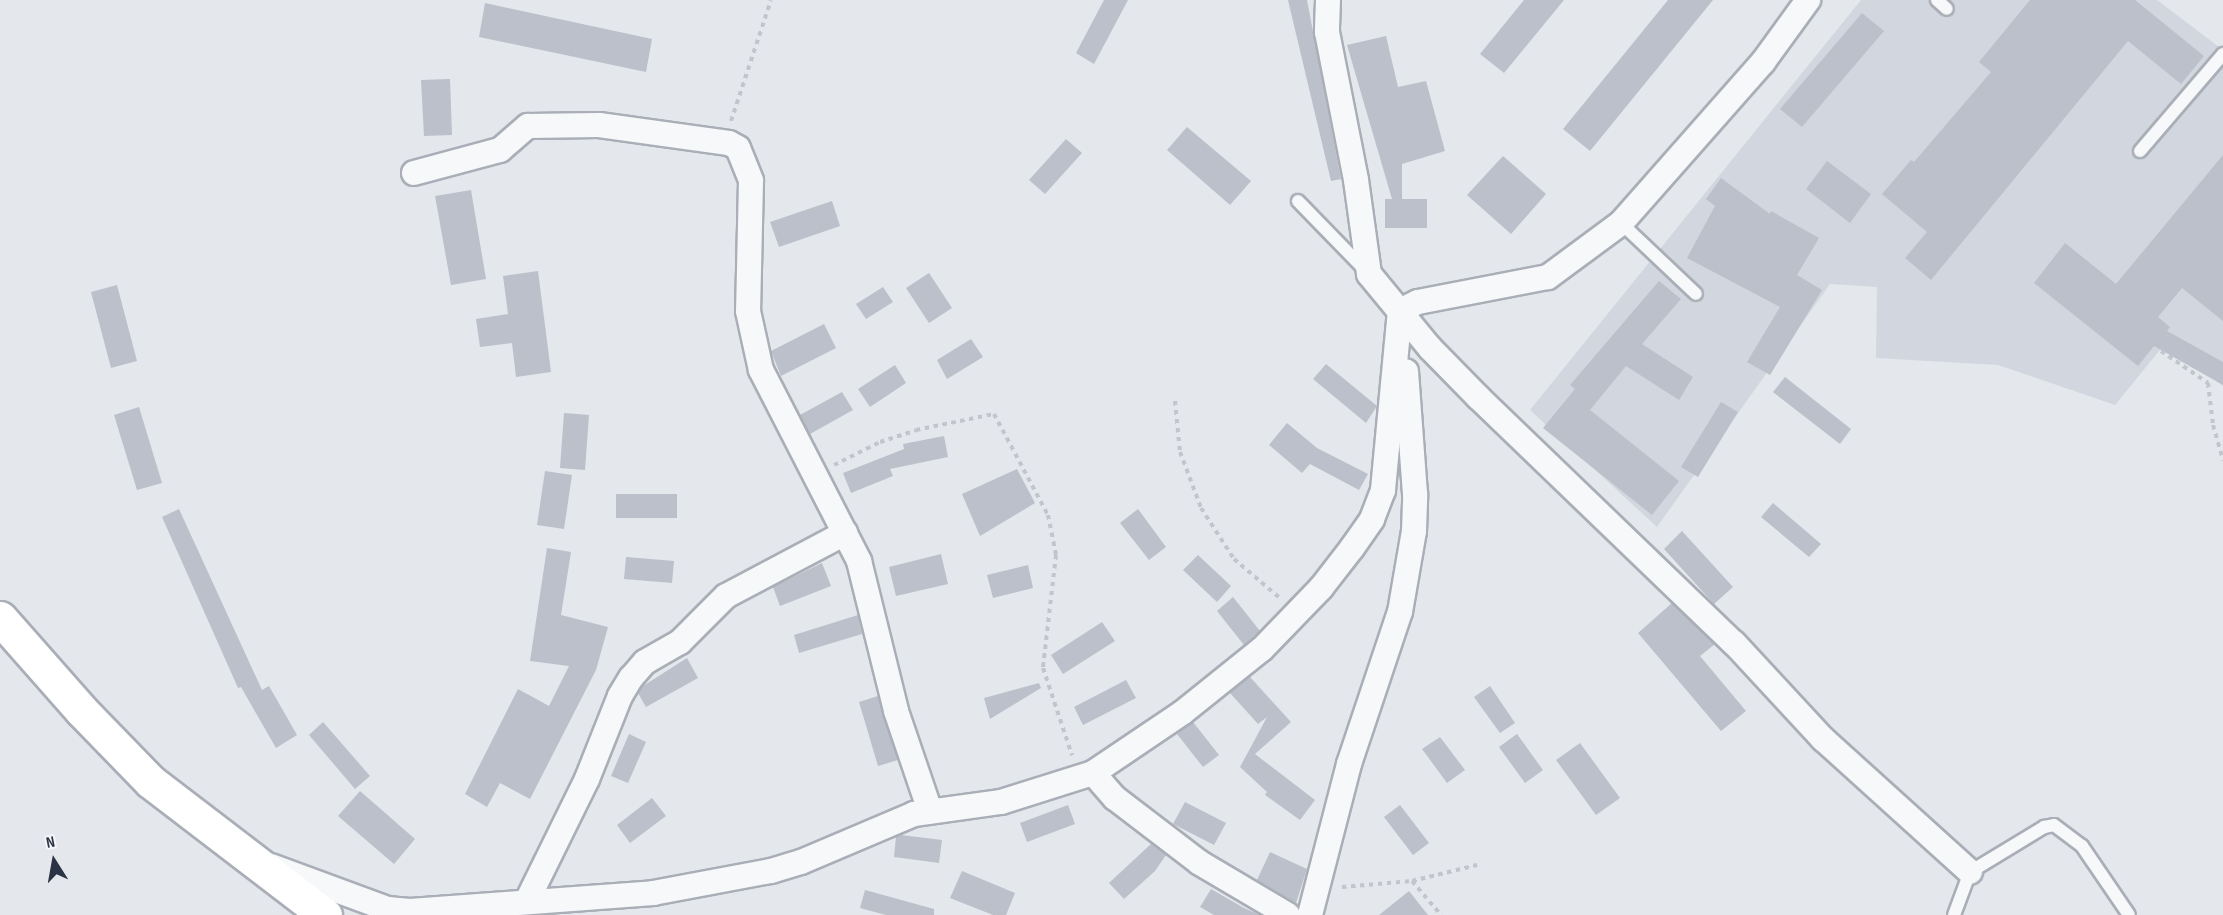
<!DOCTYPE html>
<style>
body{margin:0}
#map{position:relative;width:2223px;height:915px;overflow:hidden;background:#e4e7ec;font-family:"Sofia Sans Condensed",sans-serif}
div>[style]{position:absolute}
.built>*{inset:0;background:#d2d6de}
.building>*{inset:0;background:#bbc0ca}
.path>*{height:4px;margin-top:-2px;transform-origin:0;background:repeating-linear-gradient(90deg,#c2c5cb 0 4.5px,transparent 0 9px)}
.roads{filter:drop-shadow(2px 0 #a9aeb7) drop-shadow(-2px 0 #a9aeb7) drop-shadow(0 2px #a9aeb7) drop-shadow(0 -2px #a9aeb7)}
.service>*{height:12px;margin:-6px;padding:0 6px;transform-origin:6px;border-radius:6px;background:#f7f8fa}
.minor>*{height:24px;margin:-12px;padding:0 12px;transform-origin:12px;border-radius:12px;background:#f7f8fa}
.secondary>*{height:33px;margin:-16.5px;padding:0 16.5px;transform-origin:16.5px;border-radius:16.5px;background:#fff}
span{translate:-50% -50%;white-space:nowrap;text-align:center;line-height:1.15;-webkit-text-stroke:4.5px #f4f6f9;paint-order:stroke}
.north{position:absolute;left:24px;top:831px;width:60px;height:60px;-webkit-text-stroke:4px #f4f6f9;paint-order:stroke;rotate:349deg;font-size:16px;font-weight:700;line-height:24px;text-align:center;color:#2b3445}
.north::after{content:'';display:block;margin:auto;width:21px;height:27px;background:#2b3445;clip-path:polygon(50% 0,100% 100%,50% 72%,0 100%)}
</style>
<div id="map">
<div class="built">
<div style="clip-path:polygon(1861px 0,2157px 0,2223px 50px,2223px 386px,2164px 345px,2115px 405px,1998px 365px,1876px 358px,1877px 287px,1830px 284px,1657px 527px,1530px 410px)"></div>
</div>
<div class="building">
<div style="clip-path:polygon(1104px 0,1128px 0,1094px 64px,1076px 53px)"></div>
<div style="clip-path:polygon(1288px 0,1307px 0,1341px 179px,1331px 181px)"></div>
<div style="clip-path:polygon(1524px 0,1564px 0,1504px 73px,1480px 54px)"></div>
<div style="clip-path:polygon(1668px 0,1713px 0,1590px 151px,1563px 129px)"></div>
<div style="clip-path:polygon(2030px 0,2135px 0,2204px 56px,2181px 84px,2128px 41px,1931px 280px,1905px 258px,1927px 232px,1882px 194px,1911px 160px,1914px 162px,1991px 72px,1979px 62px)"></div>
<div style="clip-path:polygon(485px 3px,652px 39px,646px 72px,479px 37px)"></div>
<div style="clip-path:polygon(1862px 13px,1884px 31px,1802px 127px,1780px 109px)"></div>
<div style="clip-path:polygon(1386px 36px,1398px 87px,1426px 81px,1445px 151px,1402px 164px,1402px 199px,1427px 199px,1427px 228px,1385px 228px,1385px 199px,1392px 199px,1347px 45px)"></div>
<div style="clip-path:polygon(450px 79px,452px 135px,424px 136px,421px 80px)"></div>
<div style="clip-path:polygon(1187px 127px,1251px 181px,1230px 205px,1167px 150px)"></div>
<div style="clip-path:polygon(1066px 139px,1082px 153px,1045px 194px,1029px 180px)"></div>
<div style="clip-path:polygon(2223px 155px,2223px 321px,2182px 288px,2158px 317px,2170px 327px,2167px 331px,2223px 362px,2223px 385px,2154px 346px,2138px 366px,2034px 283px,2065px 243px,2116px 284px)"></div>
<div style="clip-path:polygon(1503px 156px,1546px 194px,1511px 234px,1467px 195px)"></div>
<div style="clip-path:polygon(1827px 161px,1871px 194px,1850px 223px,1806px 189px)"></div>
<div style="clip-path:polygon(1721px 178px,1770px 214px,1771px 211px,1819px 238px,1797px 275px,1822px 290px,1770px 375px,1747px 362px,1780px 307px,1687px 258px,1715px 206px,1706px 199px)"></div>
<div style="clip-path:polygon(471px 190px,486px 279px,451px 285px,435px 196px)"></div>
<div style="clip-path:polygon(832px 201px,840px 226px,779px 247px,770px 222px)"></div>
<div style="clip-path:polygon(538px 271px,551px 372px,516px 377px,512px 343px,480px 347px,476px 319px,508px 314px,503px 276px)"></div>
<div style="clip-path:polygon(929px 273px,952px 308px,929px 323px,906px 288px)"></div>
<div style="clip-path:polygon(1659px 281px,1681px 299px,1642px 344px,1693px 377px,1679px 400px,1626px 366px,1590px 410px,1679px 481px,1652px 515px,1543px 428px,1575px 389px,1570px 385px)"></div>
<div style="clip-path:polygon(117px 285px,137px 361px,111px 368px,91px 292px)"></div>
<div style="clip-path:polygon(883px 287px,893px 302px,866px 319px,856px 304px)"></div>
<div style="clip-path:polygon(824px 324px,836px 348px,781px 376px,771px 351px)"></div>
<div style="clip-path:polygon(971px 339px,983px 357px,947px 379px,937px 360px)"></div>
<div style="clip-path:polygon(1326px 364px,1377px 406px,1366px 423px,1313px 379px)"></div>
<div style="clip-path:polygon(895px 365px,906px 383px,870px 407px,858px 389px)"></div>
<div style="clip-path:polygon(1785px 377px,1851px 429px,1840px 444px,1773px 392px)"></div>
<div style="clip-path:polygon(842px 392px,853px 410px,810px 434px,800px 415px)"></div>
<div style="clip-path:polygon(1721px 402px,1738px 412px,1698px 477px,1681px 467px)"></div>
<div style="clip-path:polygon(139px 407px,162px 483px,137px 490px,114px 415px)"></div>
<div style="clip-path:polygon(564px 413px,589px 415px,585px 470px,560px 468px)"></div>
<div style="clip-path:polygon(1287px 423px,1317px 448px,1368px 474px,1359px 490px,1310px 464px,1302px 473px,1269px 445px)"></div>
<div style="clip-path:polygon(944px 436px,948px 457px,890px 469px,893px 476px,851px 493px,843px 473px,904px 449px,903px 444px)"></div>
<div style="clip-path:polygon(1017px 469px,1035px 503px,980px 536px,962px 494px)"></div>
<div style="clip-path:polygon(545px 471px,572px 475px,564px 529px,537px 525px)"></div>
<div style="clip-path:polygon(616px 494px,677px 494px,677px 518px,616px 518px)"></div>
<div style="clip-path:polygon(1773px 503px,1821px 544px,1809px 557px,1761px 517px)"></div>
<div style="clip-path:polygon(179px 509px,262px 690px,269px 686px,297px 735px,276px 748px,241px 687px,238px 688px,162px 517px)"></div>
<div style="clip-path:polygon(1138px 509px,1166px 547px,1149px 560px,1120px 523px)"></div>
<div style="clip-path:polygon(1682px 531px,1733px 587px,1714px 604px,1664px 549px)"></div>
<div style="clip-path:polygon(547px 548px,571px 552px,561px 615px,608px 627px,596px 670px,530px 799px,500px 783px,487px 807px,465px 794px,518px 689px,549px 706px,569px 666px,530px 661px)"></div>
<div style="clip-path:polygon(941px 554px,948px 584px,896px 596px,889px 567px)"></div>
<div style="clip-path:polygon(1198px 555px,1231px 586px,1217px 602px,1183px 570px)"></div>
<div style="clip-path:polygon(626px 557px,674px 561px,672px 583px,624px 579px)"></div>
<div style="clip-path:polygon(822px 563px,831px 586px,780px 606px,773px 587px)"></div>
<div style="clip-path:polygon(1028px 565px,1033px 588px,993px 598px,987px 575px)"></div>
<div style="clip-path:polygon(1233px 597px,1260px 631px,1244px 645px,1217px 611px)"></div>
<div style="clip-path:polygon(1672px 603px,1715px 644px,1700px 656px,1746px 711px,1721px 731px,1638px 633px)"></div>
<div style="clip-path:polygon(858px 615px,862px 634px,799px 653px,794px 635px)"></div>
<div style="clip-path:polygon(1102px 622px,1115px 641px,1063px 674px,1051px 655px)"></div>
<div style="clip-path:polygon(687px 658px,698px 678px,646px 707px,638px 693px,643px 686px)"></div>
<div style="clip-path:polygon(1250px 677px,1291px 722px,1255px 754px,1315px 800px,1300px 820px,1265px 795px,1267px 792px,1240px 767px,1267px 717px,1258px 724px,1230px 693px)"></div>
<div style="clip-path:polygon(1126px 680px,1136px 698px,1083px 725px,1074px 707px)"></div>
<div style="clip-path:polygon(1039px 683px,1041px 688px,990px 719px,984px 698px)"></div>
<div style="clip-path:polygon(1490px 686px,1515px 723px,1500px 733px,1474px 697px)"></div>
<div style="clip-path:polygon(878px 696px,898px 760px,878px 766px,859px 702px)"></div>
<div style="clip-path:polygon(323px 722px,370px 776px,355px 789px,309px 735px)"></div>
<div style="clip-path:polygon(1193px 722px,1219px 755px,1203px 767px,1177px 734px)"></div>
<div style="clip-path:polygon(629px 734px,646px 742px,628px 783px,611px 776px)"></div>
<div style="clip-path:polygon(1517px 734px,1543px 770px,1525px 783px,1499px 747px)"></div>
<div style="clip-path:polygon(1440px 737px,1465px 770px,1447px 783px,1422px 749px)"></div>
<div style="clip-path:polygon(1580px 743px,1620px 798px,1596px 815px,1556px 760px)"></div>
<div style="clip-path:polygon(360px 791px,415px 839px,394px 864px,338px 816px)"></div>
<div style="clip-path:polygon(652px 798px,666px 816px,630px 843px,617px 825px)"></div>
<div style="clip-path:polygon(1185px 802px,1226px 823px,1214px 845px,1173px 824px)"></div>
<div style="clip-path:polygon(1068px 805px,1075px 824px,1027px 842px,1020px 823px)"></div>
<div style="clip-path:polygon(1400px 805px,1429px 843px,1413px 855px,1384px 817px)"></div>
<div style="clip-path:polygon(901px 835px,942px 840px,939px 863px,894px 857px,896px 837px)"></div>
<div style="clip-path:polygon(1151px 844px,1166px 855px,1155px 871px,1124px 899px,1109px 883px)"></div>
<div style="clip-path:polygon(1270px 852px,1307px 869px,1296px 903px,1257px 880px)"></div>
<div style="clip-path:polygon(962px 871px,1015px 893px,1006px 915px,993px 915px,950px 898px)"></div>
<div style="clip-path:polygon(1211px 889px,1244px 908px,1260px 915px,1214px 915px,1200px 907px)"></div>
<div style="clip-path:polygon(865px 890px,934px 909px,934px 915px,886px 915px,860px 908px)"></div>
<div style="clip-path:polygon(1409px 891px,1428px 915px,1379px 915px)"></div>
</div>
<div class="path">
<div style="left:731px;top:121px;width:127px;rotate:-71.7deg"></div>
<div style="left:2161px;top:351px;width:57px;rotate:34.2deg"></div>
<div style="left:2208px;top:383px;width:42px;rotate:83.2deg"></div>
<div style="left:2213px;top:425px;width:37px;rotate:74deg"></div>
<div style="left:1175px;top:401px;width:51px;rotate:84.4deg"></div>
<div style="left:1180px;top:452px;width:60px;rotate:69.4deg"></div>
<div style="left:1201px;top:508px;width:61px;rotate:57.1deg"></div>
<div style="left:1234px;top:559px;width:62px;rotate:40.4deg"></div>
<div style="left:834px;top:465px;width:51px;rotate:-26.6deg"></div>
<div style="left:880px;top:442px;width:38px;rotate:-18deg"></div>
<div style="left:916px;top:430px;width:80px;rotate:-11.6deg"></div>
<div style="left:994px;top:414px;width:115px;rotate:61.9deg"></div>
<div style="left:1048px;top:515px;width:41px;rotate:78.7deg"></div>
<div style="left:1056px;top:555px;width:114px;rotate:96.6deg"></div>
<div style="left:1043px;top:668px;width:92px;rotate:71.6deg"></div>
<div style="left:1412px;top:881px;width:45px;rotate:49.5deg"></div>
<div style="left:1342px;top:887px;width:70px;rotate:-4.9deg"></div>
<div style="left:1412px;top:881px;width:67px;rotate:-13.8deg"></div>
</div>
<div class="roads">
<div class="service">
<div style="left:1937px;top:0;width:13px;rotate:42deg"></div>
<div style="left:2140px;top:151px;width:128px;rotate:-49.4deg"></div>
<div style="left:1298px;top:201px;width:98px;rotate:45.8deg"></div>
<div style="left:1621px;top:223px;width:103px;rotate:43.4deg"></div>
<div style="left:1954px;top:915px;width:46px;rotate:-69.6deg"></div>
<div style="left:1970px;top:872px;width:87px;rotate:-31.3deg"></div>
<div style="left:2044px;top:827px;width:10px;rotate:-11deg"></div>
<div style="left:2054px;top:825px;width:35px;rotate:37deg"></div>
<div style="left:2082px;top:846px;width:83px;rotate:55.7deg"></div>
</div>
<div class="minor">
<div style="left:1328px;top:0;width:32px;rotate:92deg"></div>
<div style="left:1327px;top:32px;width:151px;rotate:78.9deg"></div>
<div style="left:1356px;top:180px;width:95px;rotate:82.1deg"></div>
<div style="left:1369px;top:274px;width:96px;rotate:50.5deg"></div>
<div style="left:1430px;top:348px;width:70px;rotate:45.6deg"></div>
<div style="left:1479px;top:398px;width:354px;rotate:43.9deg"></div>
<div style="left:1734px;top:643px;width:131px;rotate:47.2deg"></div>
<div style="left:1823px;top:739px;width:198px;rotate:42.1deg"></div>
<div style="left:414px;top:173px;width:89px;rotate:-15deg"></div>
<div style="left:500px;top:150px;width:37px;rotate:-41deg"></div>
<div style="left:528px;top:126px;width:71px;rotate:-0.8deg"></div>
<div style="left:599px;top:125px;width:131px;rotate:7.9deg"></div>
<div style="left:729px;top:143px;width:10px;rotate:29deg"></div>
<div style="left:738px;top:148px;width:35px;rotate:68deg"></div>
<div style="left:751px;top:181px;width:130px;rotate:91.3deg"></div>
<div style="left:748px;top:311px;width:60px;rotate:77.6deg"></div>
<div style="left:761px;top:370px;width:215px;rotate:62.8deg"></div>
<div style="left:859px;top:561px;width:154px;rotate:76.1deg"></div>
<div style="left:896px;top:711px;width:106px;rotate:71.2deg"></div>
<div style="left:1400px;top:311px;width:20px;rotate:-27deg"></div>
<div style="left:1418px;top:302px;width:132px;rotate:-10.9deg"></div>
<div style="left:1548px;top:277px;width:91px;rotate:-36.5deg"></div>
<div style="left:1621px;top:223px;width:215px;rotate:-48.6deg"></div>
<div style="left:1763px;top:62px;width:77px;rotate:-54deg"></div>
<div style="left:1093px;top:773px;width:33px;rotate:49deg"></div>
<div style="left:1115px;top:798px;width:107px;rotate:37.4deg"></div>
<div style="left:1200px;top:863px;width:102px;rotate:30.6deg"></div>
<div style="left:271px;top:866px;width:125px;rotate:20.2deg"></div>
<div style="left:388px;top:909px;width:22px;rotate:5deg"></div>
<div style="left:410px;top:911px;width:244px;rotate:-4.2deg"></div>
<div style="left:653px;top:893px;width:120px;rotate:-10.6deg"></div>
<div style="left:771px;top:871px;width:31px;rotate:-17deg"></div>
<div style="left:801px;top:862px;width:123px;rotate:-23deg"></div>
<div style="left:914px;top:814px;width:88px;rotate:-7.9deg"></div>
<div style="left:1001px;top:802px;width:96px;rotate:-17.5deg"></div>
<div style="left:1093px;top:773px;width:107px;rotate:-34deg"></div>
<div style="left:1182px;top:713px;width:102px;rotate:-38.7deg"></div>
<div style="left:1262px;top:649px;width:85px;rotate:-46deg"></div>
<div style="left:1321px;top:588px;width:51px;rotate:-52.2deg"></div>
<div style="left:1352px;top:548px;width:35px;rotate:-55deg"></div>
<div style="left:1372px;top:519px;width:31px;rotate:-69deg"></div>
<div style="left:1383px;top:490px;width:180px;rotate:-84.6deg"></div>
<div style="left:527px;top:901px;width:136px;rotate:-63.8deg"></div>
<div style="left:587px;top:779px;width:89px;rotate:-68.3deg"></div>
<div style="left:620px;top:696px;width:21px;rotate:-59deg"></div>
<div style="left:631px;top:678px;width:21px;rotate:-49deg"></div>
<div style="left:645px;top:662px;width:40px;rotate:-29.7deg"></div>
<div style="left:680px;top:642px;width:65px;rotate:-45deg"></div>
<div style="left:726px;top:596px;width:135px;rotate:-27.9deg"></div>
<div style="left:1310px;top:915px;width:156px;rotate:-75.5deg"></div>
<div style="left:1349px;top:764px;width:160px;rotate:-71.5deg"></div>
<div style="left:1400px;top:612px;width:82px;rotate:-80.2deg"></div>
<div style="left:1414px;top:531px;width:37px;rotate:-88deg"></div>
<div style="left:1415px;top:494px;width:123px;rotate:-94.2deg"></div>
</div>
<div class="secondary">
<div style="left:0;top:618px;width:123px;rotate:48.6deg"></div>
<div style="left:81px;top:710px;width:100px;rotate:45.8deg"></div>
<div style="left:151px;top:782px;width:219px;rotate:37.4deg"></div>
</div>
</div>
<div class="north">N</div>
</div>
